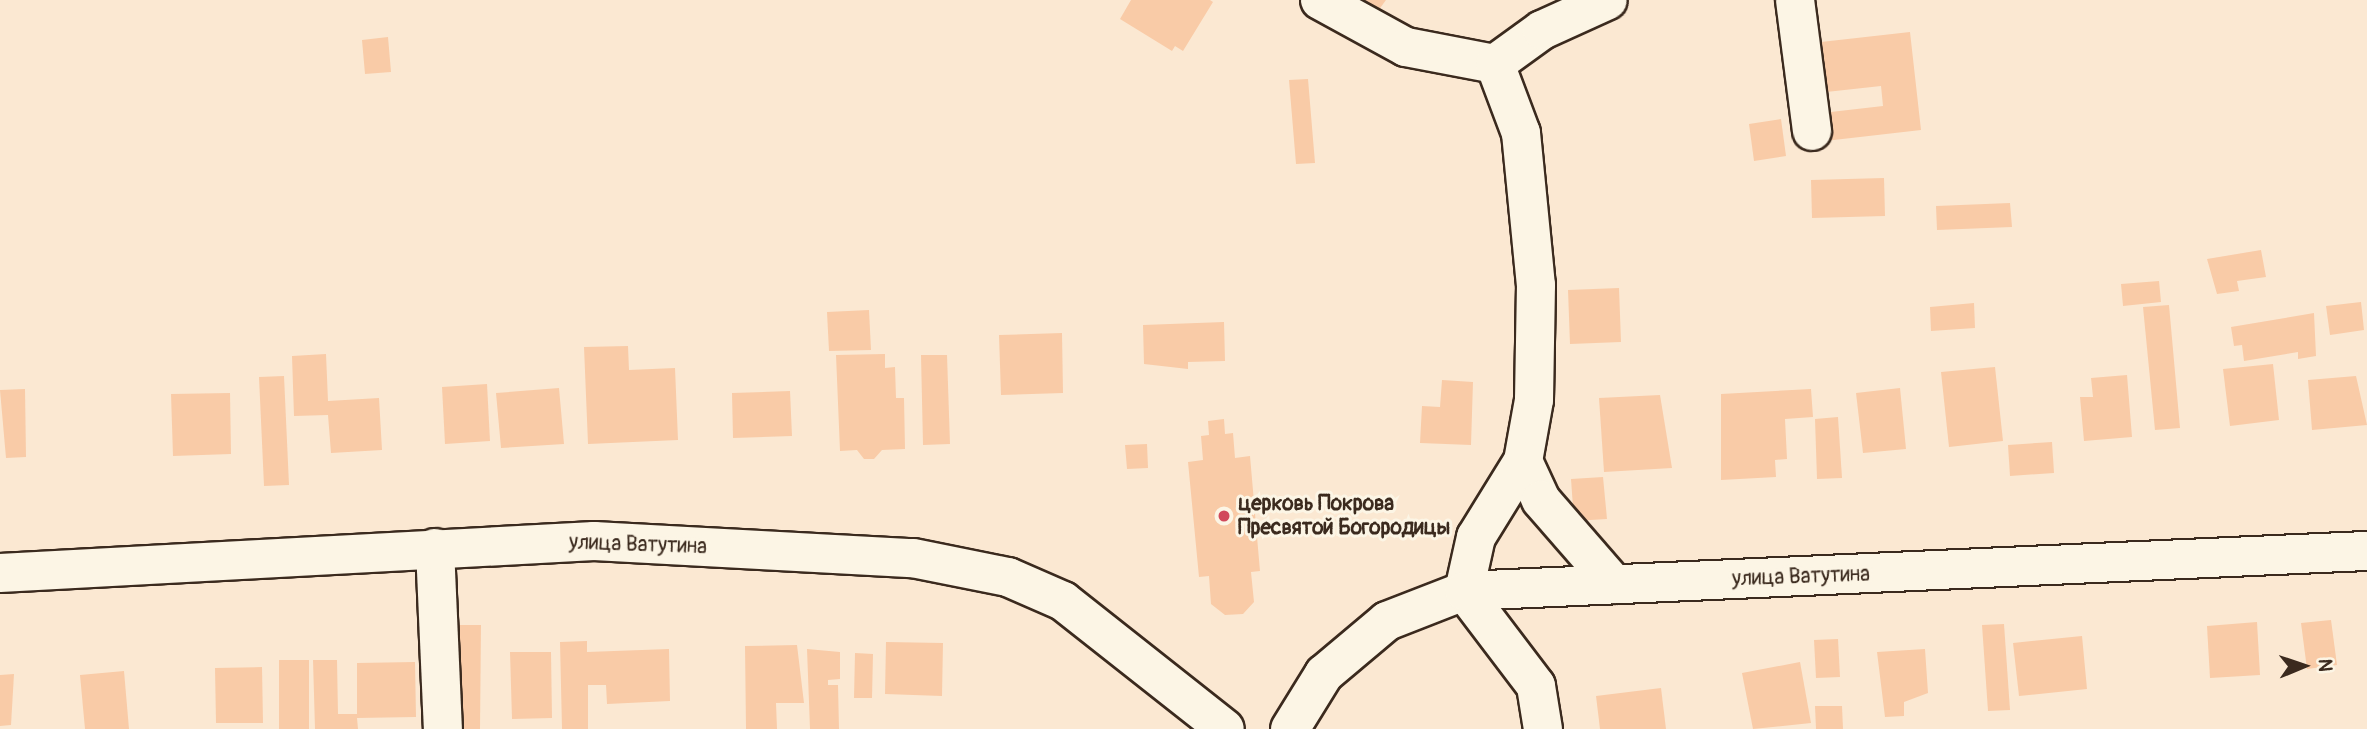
<!DOCTYPE html>
<meta charset="utf-8">
<style>
body{margin:0}
#map{position:relative;width:2367px;height:729px;overflow:hidden;background:#fbe8d2;font-family:Pangolin,sans-serif}
div>[style]{position:absolute}
.building>*{inset:0;background:#f9cba7}
.roads{filter:drop-shadow(2px 0 #3b2a1e) drop-shadow(-2px 0 #3b2a1e) drop-shadow(0 2px #3b2a1e) drop-shadow(0 -2px #3b2a1e)}
.minor>*{height:38px;margin:-19px;padding:0 19px;transform-origin:19px;border-radius:19px;background:#fcf5e5}
.dots>*{width:19px;height:19px;translate:-50% -50%;box-sizing:border-box;border:4px solid #fcf5e5;border-radius:50%}
span{translate:-50% -50%;white-space:nowrap;text-align:center;line-height:1.15;-webkit-text-stroke:6px #fcf5e5;paint-order:stroke}
.poi-label{font-size:21px;color:#3b2a1e;font-weight:700}
.left{translate:0 -50%;text-align:left}
.street-label{font-size:21px;color:#3b2a1e}
.north{position:absolute;left:2269px;top:631px;width:70px;height:70px;-webkit-text-stroke:5px #fcf5e5;paint-order:stroke;rotate:88deg;font-size:19px;font-weight:700;line-height:28px;text-align:center;color:#3b2a1e}
.north::after{content:'';display:block;margin:auto;width:24px;height:32px;background:#3b2a1e;clip-path:polygon(50% 0,100% 100%,50% 72%,0 100%)}
</style>
<div id="map">
<div class="building">
<div style="clip-path:polygon(1131px 0,1210px 0,1213px 2px,1183px 51px,1175px 46px,1172px 51px,1120px 19px)"></div>
<div style="clip-path:polygon(1362px 0,1386px 0,1378px 11px)"></div>
<div style="clip-path:polygon(1910px 32px,1921px 130px,1825px 141px,1822px 113px,1883px 106px,1881px 86px,1817px 93px,1812px 43px)"></div>
<div style="clip-path:polygon(388px 37px,391px 72px,365px 74px,362px 40px)"></div>
<div style="clip-path:polygon(1308px 79px,1315px 163px,1296px 164px,1289px 80px)"></div>
<div style="clip-path:polygon(1781px 119px,1786px 156px,1754px 161px,1749px 124px)"></div>
<div style="clip-path:polygon(1884px 178px,1885px 216px,1812px 218px,1811px 180px)"></div>
<div style="clip-path:polygon(2010px 203px,2012px 227px,1937px 230px,1936px 206px)"></div>
<div style="clip-path:polygon(2261px 250px,2266px 277px,2237px 281px,2239px 291px,2217px 294px,2207px 259px)"></div>
<div style="clip-path:polygon(2159px 281px,2161px 302px,2123px 306px,2121px 284px)"></div>
<div style="clip-path:polygon(1619px 288px,1621px 342px,1570px 344px,1568px 290px)"></div>
<div style="clip-path:polygon(2361px 302px,2364px 330px,2330px 335px,2326px 306px)"></div>
<div style="clip-path:polygon(1974px 303px,1975px 328px,1931px 331px,1930px 307px)"></div>
<div style="clip-path:polygon(2169px 305px,2180px 428px,2155px 430px,2143px 307px)"></div>
<div style="clip-path:polygon(869px 310px,871px 350px,829px 351px,827px 312px)"></div>
<div style="clip-path:polygon(2314px 313px,2316px 356px,2298px 359px,2298px 352px,2244px 361px,2242px 345px,2234px 346px,2231px 327px)"></div>
<div style="clip-path:polygon(1224px 322px,1225px 361px,1188px 362px,1188px 369px,1144px 364px,1143px 325px)"></div>
<div style="clip-path:polygon(1062px 333px,1063px 393px,1001px 395px,999px 335px)"></div>
<div style="clip-path:polygon(628px 346px,629px 370px,675px 368px,678px 440px,588px 444px,584px 347px)"></div>
<div style="clip-path:polygon(326px 354px,328px 401px,379px 398px,382px 450px,331px 453px,328px 415px,294px 416px,292px 356px)"></div>
<div style="clip-path:polygon(885px 354px,885px 368px,895px 367px,896px 398px,904px 398px,905px 449px,882px 450px,874px 459px,864px 459px,857px 450px,840px 451px,836px 355px)"></div>
<div style="clip-path:polygon(921px 355px,947px 355px,950px 444px,923px 445px)"></div>
<div style="clip-path:polygon(2273px 364px,2279px 420px,2230px 426px,2223px 369px)"></div>
<div style="clip-path:polygon(1995px 367px,2003px 441px,1949px 447px,1941px 372px)"></div>
<div style="clip-path:polygon(2127px 375px,2132px 437px,2084px 441px,2080px 397px,2093px 397px,2091px 378px)"></div>
<div style="clip-path:polygon(284px 376px,289px 485px,264px 486px,259px 377px)"></div>
<div style="clip-path:polygon(2356px 376px,2367px 425px,2312px 430px,2308px 380px)"></div>
<div style="clip-path:polygon(1442px 380px,1473px 382px,1471px 445px,1420px 443px,1422px 406px,1440px 407px)"></div>
<div style="clip-path:polygon(487px 384px,490px 441px,445px 444px,442px 387px)"></div>
<div style="clip-path:polygon(559px 388px,564px 444px,501px 448px,496px 393px)"></div>
<div style="clip-path:polygon(1900px 388px,1906px 449px,1863px 453px,1856px 393px)"></div>
<div style="clip-path:polygon(25px 389px,26px 457px,6px 458px,0 390px)"></div>
<div style="clip-path:polygon(1811px 389px,1813px 417px,1785px 419px,1787px 459px,1775px 460px,1776px 477px,1721px 480px,1721px 394px)"></div>
<div style="clip-path:polygon(790px 391px,792px 436px,733px 438px,732px 393px)"></div>
<div style="clip-path:polygon(230px 393px,231px 454px,173px 456px,171px 394px)"></div>
<div style="clip-path:polygon(1660px 395px,1672px 468px,1604px 472px,1599px 398px)"></div>
<div style="clip-path:polygon(1838px 417px,1842px 478px,1817px 479px,1815px 419px)"></div>
<div style="clip-path:polygon(1224px 419px,1225px 434px,1233px 433px,1235px 458px,1250px 456px,1260px 571px,1251px 572px,1254px 602px,1243px 614px,1225px 615px,1211px 604px,1209px 576px,1199px 577px,1188px 462px,1203px 460px,1201px 436px,1209px 435px,1208px 421px)"></div>
<div style="clip-path:polygon(2052px 442px,2054px 473px,2010px 476px,2008px 445px)"></div>
<div style="clip-path:polygon(1147px 444px,1148px 468px,1127px 469px,1125px 445px)"></div>
<div style="clip-path:polygon(1603px 477px,1607px 519px,1574px 521px,1571px 479px)"></div>
<div style="clip-path:polygon(2331px 620px,2337px 665px,2307px 669px,2301px 623px)"></div>
<div style="clip-path:polygon(2257px 622px,2260px 675px,2210px 678px,2207px 626px)"></div>
<div style="clip-path:polygon(2004px 624px,2010px 710px,1988px 711px,1982px 625px)"></div>
<div style="clip-path:polygon(458px 625px,481px 625px,480px 729px,456px 729px)"></div>
<div style="clip-path:polygon(2082px 636px,2087px 689px,2019px 696px,2013px 643px)"></div>
<div style="clip-path:polygon(1838px 639px,1840px 677px,1816px 678px,1814px 640px)"></div>
<div style="clip-path:polygon(587px 641px,587px 652px,669px 649px,670px 701px,607px 704px,606px 685px,588px 685px,588px 729px,562px 729px,560px 642px)"></div>
<div style="clip-path:polygon(886px 642px,943px 643px,942px 696px,885px 694px)"></div>
<div style="clip-path:polygon(797px 645px,804px 703px,776px 703px,777px 729px,746px 729px,745px 646px)"></div>
<div style="clip-path:polygon(807px 649px,840px 652px,840px 679px,828px 680px,828px 685px,838px 685px,839px 729px,810px 729px)"></div>
<div style="clip-path:polygon(1925px 649px,1928px 693px,1904px 702px,1904px 716px,1885px 717px,1877px 652px)"></div>
<div style="clip-path:polygon(510px 652px,551px 652px,552px 718px,512px 719px)"></div>
<div style="clip-path:polygon(855px 653px,873px 654px,872px 698px,854px 698px)"></div>
<div style="clip-path:polygon(279px 660px,309px 660px,309px 729px,279px 729px)"></div>
<div style="clip-path:polygon(313px 660px,337px 660px,338px 714px,357px 714px,357px 663px,415px 662px,416px 717px,357px 718px,358px 729px,315px 729px)"></div>
<div style="clip-path:polygon(1800px 662px,1811px 723px,1753px 729px,1742px 673px)"></div>
<div style="clip-path:polygon(262px 667px,263px 723px,216px 723px,215px 668px)"></div>
<div style="clip-path:polygon(124px 671px,129px 729px,85px 729px,80px 675px)"></div>
<div style="clip-path:polygon(14px 674px,11px 725px,0 726px,0 675px)"></div>
<div style="clip-path:polygon(1661px 688px,1666px 729px,1600px 729px,1596px 696px)"></div>
<div style="clip-path:polygon(1815px 706px,1842px 706px,1843px 729px,1816px 729px)"></div>
</div>
<div class="roads">
<div class="minor">
<div style="left:1320px;top:0;width:98px;rotate:28.7deg"></div>
<div style="left:1406px;top:47px;width:91px;rotate:10.8deg"></div>
<div style="left:1795px;top:0;width:132px;rotate:82.6deg"></div>
<div style="left:1495px;top:64px;width:74px;rotate:69.4deg"></div>
<div style="left:1521px;top:133px;width:153px;rotate:84.4deg"></div>
<div style="left:1536px;top:285px;width:115px;rotate:91deg"></div>
<div style="left:1534px;top:400px;width:62px;rotate:100.2deg"></div>
<div style="left:1523px;top:461px;width:89px;rotate:121.7deg"></div>
<div style="left:1476px;top:537px;width:55px;rotate:102.5deg"></div>
<div style="left:1464px;top:591px;width:119px;rotate:52.8deg"></div>
<div style="left:1536px;top:686px;width:44px;rotate:80.8deg"></div>
<div style="left:1495px;top:64px;width:58px;rotate:-35.9deg"></div>
<div style="left:1542px;top:30px;width:72px;rotate:-24.4deg"></div>
<div style="left:1523px;top:461px;width:43px;rotate:65.2deg"></div>
<div style="left:1541px;top:500px;width:111px;rotate:49deg"></div>
<div style="left:435px;top:548px;width:181px;rotate:87.5deg"></div>
<div style="left:0;top:573px;width:595px;rotate:-3.08deg"></div>
<div style="left:594px;top:541px;width:319px;rotate:3.1deg"></div>
<div style="left:913px;top:558px;width:97px;rotate:11.3deg"></div>
<div style="left:1008px;top:577px;width:60px;rotate:23.6deg"></div>
<div style="left:1063px;top:601px;width:206px;rotate:38.3deg"></div>
<div style="left:1290px;top:729px;width:65px;rotate:-58.3deg"></div>
<div style="left:1324px;top:674px;width:82px;rotate:-40.1deg"></div>
<div style="left:1387px;top:621px;width:83px;rotate:-21.3deg"></div>
<div style="left:1464px;top:591px;width:904px;rotate:-2.54deg"></div>
</div>
</div>
<div class="dots">
<div style="left:1224px;top:516px;background:#d1495b"></div>
</div>
<div class="poi-label">
<span class="left" style="left:1238px;top:516px">церковь Покрова<br>Пресвятой Богородицы</span>
</div>
<div class="street-label">
<span style="left:638px;top:545px;rotate:2deg">улица Ватутина</span>
<span style="left:1801px;top:577px;rotate:-2deg">улица Ватутина</span>
</div>
<div class="north">N</div>
</div>
